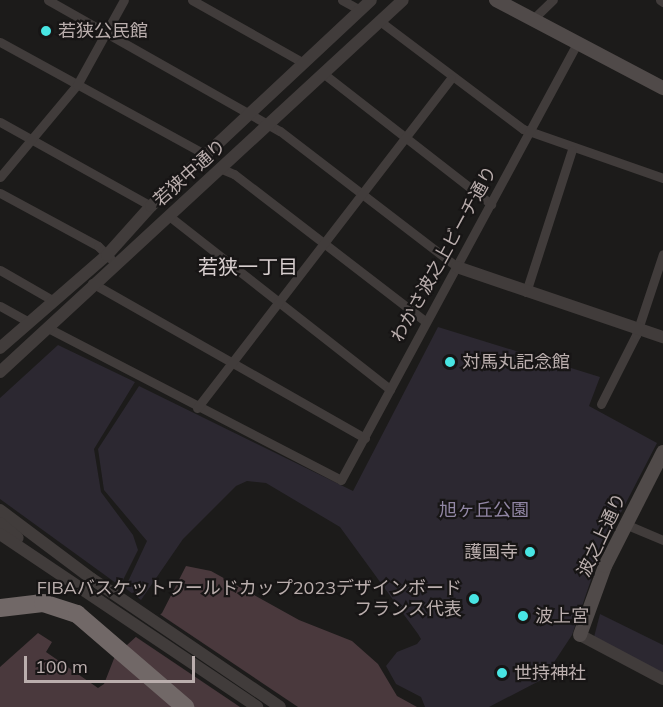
<!DOCTYPE html>
<meta charset="utf-8">
<style>
body{margin:0}
#map{position:relative;width:663px;height:707px;overflow:hidden;background:#1c1b1a;font-family:Mulish,"Noto Sans JP",sans-serif}
div>[style]{position:absolute}
.green>*{inset:0;background:#2c2831}
.water>*{inset:0;background:#4a393d}
.pier>*{inset:0;background:#1c1b1a}
.minor>*{height:9px;margin:-4.5px;padding:0 4.5px;transform-origin:4.5px;border-radius:4.5px;background:#413c3b}
.tertiary>*{height:12px;margin:-6px;padding:0 6px;transform-origin:6px;border-radius:6px;background:#413c3b}
.secondary>*{height:14px;margin:-7px;padding:0 7px;transform-origin:7px;border-radius:7px;background:#504a49}
.motorway>*{height:18px;margin:-9px;padding:0 9px;transform-origin:9px;border-radius:9px;background:#716867}
.dots>*{width:16px;height:16px;translate:-50% -50%;box-sizing:border-box;border:3px solid #171515;border-radius:50%}
span{translate:-50% -50%;white-space:nowrap;text-align:center;line-height:1.15;-webkit-text-stroke:4.5px #171515;paint-order:stroke}
.poi-label{font-size:18px;color:#baaead}
.left{translate:0 -50%;text-align:left}
.right{translate:-100% -50%;text-align:right}
.street-label{font-size:18px;color:#baaead}
.park-label{font-size:18px;color:#9186a4}
.neighbourhood-label{font-size:20px;color:#d7cece}
.scale{position:absolute;left:24px;top:656px;width:171px;height:27px;box-sizing:border-box;border:3px solid #baaead;border-top:0;padding-left:8px;font-size:18px;line-height:21px;white-space:nowrap;color:#baaead;-webkit-text-stroke:4px #171515;paint-order:stroke}
</style>
<div id="map">
<div class="green">
<div style="clip-path:polygon(438px 327px,600px 377px,589px 406px,657px 443px,601px 551px,572px 635px,543px 679px,489px 707px,425px 707px,421px 697px,396px 684px,386px 666px,397px 652px,417px 644px,421px 639px,418px 634px,340px 527px,266px 483px,247px 481px,236px 486px,183px 539px,141px 600px,125px 588px,147px 541px,104px 490px,98px 449px,139px 386px,353px 491px)"></div>
<div style="clip-path:polygon(58px 345px,135px 382px,94px 449px,101px 492px,133px 535px,138px 550px,120px 586px,0 499px,0 398px)"></div>
<div style="clip-path:polygon(600px 614px,663px 645px,663px 673px,594px 637px)"></div>
</div>
<div class="water">
<div style="clip-path:polygon(186px 566px,211px 571px,299px 620px,352px 641px,378px 664px,397px 696px,417px 707px,0 707px,0 667px,38px 633px,52px 642px,46px 652px,98px 688px,104px 684px,115px 656px,162px 613px)"></div>
</div>
<div class="pier">
<div style="clip-path:polygon(158px 613px,298px 707px,240px 707px,133px 635px)"></div>
</div>
<div class="minor">
<div style="left:48px;top:0;width:266px;rotate:29.5deg"></div>
<div style="left:280px;top:131px;width:223px;rotate:37.5deg"></div>
<div style="left:192px;top:0;width:126px;rotate:29.4deg"></div>
<div style="left:342px;top:0;width:21px;rotate:29deg"></div>
<div style="left:660px;top:0;width:4px;rotate:34deg"></div>
<div style="left:532px;top:20px;width:29px;rotate:-44deg"></div>
<div style="left:381px;top:22px;width:178px;rotate:37deg"></div>
<div style="left:523px;top:129px;width:148px;rotate:19.3deg"></div>
<div style="left:0;top:42px;width:235px;rotate:28.7deg"></div>
<div style="left:324px;top:74px;width:212px;rotate:37.9deg"></div>
<div style="left:0;top:122px;width:173px;rotate:29.1deg"></div>
<div style="left:222px;top:169px;width:13px;rotate:23deg"></div>
<div style="left:234px;top:174px;width:242px;rotate:37.6deg"></div>
<div style="left:0;top:177px;width:120px;rotate:-50.1deg"></div>
<div style="left:77px;top:85px;width:97px;rotate:-61.1deg"></div>
<div style="left:0;top:193px;width:111px;rotate:28.4deg"></div>
<div style="left:98px;top:246px;width:18px;rotate:45deg"></div>
<div style="left:169px;top:216px;width:281px;rotate:38.1deg"></div>
<div style="left:0;top:270px;width:62px;rotate:29.9deg"></div>
<div style="left:92px;top:283px;width:314px;rotate:29.6deg"></div>
<div style="left:526px;top:292px;width:149px;rotate:-72.1deg"></div>
<div style="left:0;top:306px;width:33px;rotate:29deg"></div>
<div style="left:46px;top:327px;width:332px;rotate:27.4deg"></div>
<div style="left:341px;top:480px;width:494px;rotate:-61.6deg"></div>
<div style="left:601px;top:404px;width:77px;rotate:-63.1deg"></div>
<div style="left:636px;top:335px;width:85px;rotate:-71.6deg"></div>
<div style="left:197px;top:408px;width:416px;rotate:-52.4deg"></div>
<div style="left:625px;top:524px;width:41px;rotate:22.8deg"></div>
</div>
<div class="tertiary">
<div style="left:457px;top:267px;width:218px;rotate:18.8deg"></div>
<div style="left:0;top:348px;width:142px;rotate:-41deg"></div>
<div style="left:107px;top:255px;width:66px;rotate:-48.1deg"></div>
<div style="left:151px;top:206px;width:301px;rotate:-43.1deg"></div>
<div style="left:0;top:372px;width:548px;rotate:-42.71deg"></div>
<div style="left:0;top:510px;width:115px;rotate:36.9deg"></div>
<div style="left:92px;top:579px;width:227px;rotate:34.2deg"></div>
<div style="left:0;top:523px;width:23px;rotate:40deg"></div>
<div style="left:0;top:534px;width:310px;rotate:33.9deg"></div>
<div style="left:580px;top:635px;width:94px;rotate:27.9deg"></div>
</div>
<div class="secondary">
<div style="left:496px;top:0;width:189px;rotate:27.8deg"></div>
<div style="left:580px;top:635px;width:73px;rotate:-70.1deg"></div>
<div style="left:605px;top:566px;width:128px;rotate:-63deg"></div>
</div>
<div class="motorway">
<div style="left:0;top:608px;width:43px;rotate:-6.6deg"></div>
<div style="left:43px;top:603px;width:36px;rotate:18deg"></div>
<div style="left:77px;top:614px;width:143px;rotate:40.7deg"></div>
</div>
<div class="dots">
<div style="left:46px;top:31px;background:#48e5e3"></div>
<div style="left:450px;top:362px;background:#48e5e3"></div>
<div style="left:530px;top:552px;background:#48e5e3"></div>
<div style="left:474px;top:599px;background:#48e5e3"></div>
<div style="left:523px;top:616px;background:#48e5e3"></div>
<div style="left:502px;top:673px;background:#48e5e3"></div>
</div>
<div class="poi-label">
<span class="left" style="left:58px;top:31px">若狭公民館</span>
<span class="left" style="left:462px;top:362px">対馬丸記念館</span>
<span class="right" style="left:518px;top:552px">護国寺</span>
<span class="right" style="left:462px;top:599px">FIBAバスケットワールドカップ2023デザインボード<br>フランス代表</span>
<span class="left" style="left:535px;top:616px">波上宮</span>
<span class="left" style="left:514px;top:673px">世持神社</span>
</div>
<div class="street-label">
<span style="left:190px;top:173px;rotate:-42deg">若狭中通り</span>
<span style="left:444px;top:254px;rotate:-61deg">わかさ波之上ビーチ通り</span>
<span style="left:602px;top:535px;rotate:-65deg">波之上通り</span>
</div>
<div class="park-label">
<span style="left:484px;top:510px">旭ヶ丘公園</span>
</div>
<div class="neighbourhood-label">
<span style="left:248px;top:266px">若狭一丁目</span>
</div>
<div class="scale">100 m</div>
</div>
